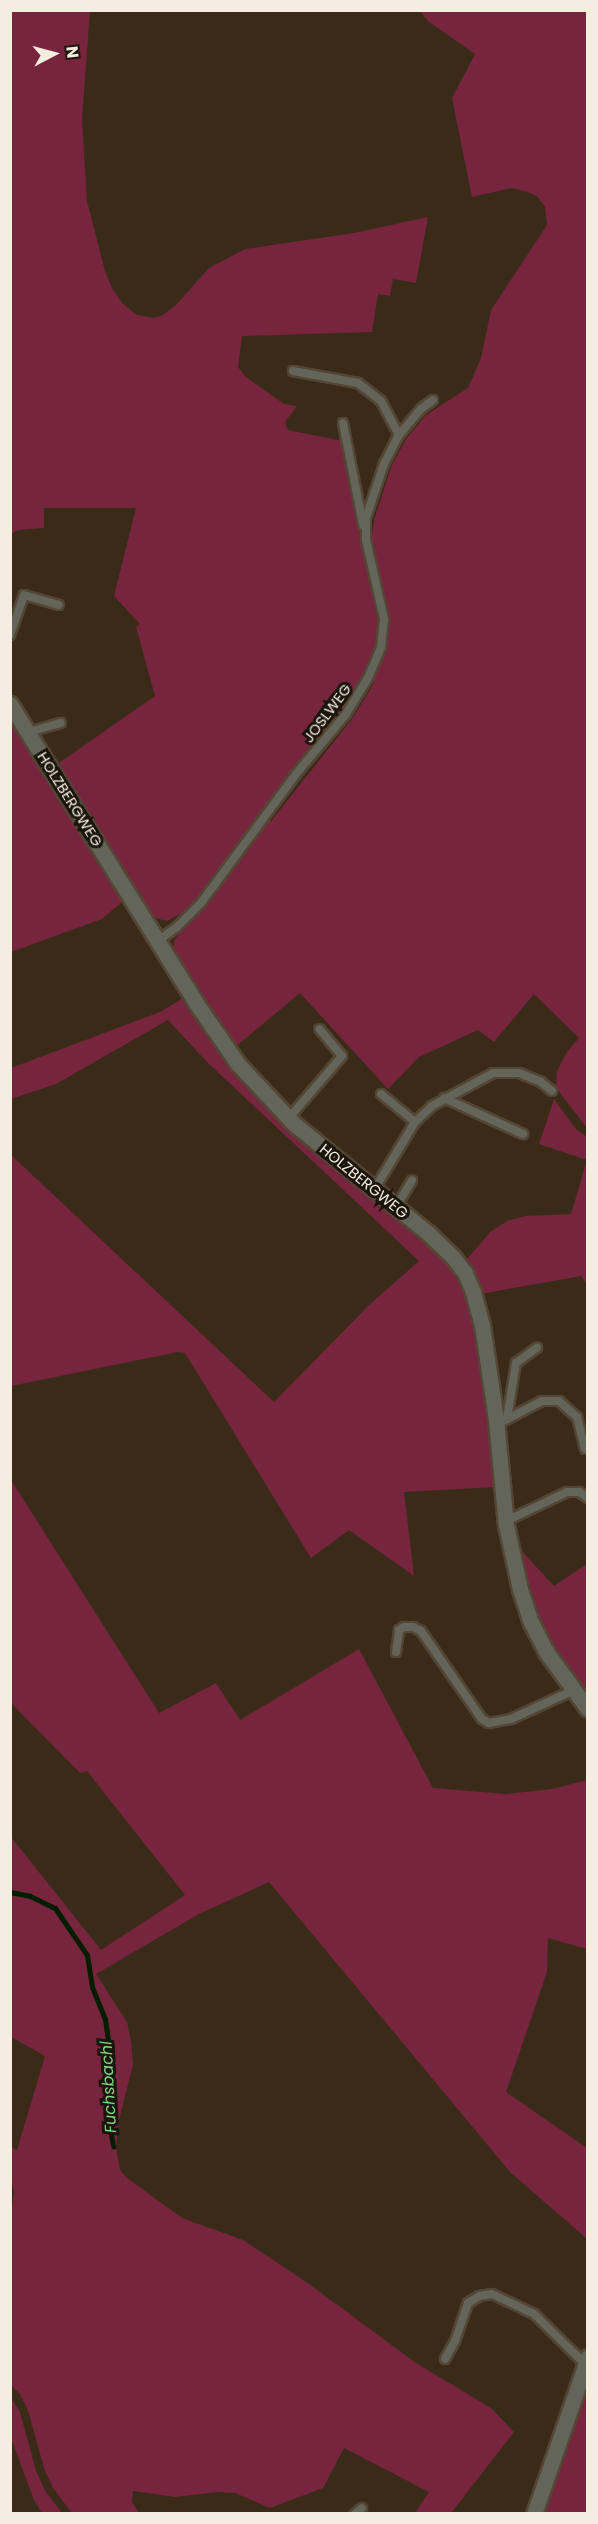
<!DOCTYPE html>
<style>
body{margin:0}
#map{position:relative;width:598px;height:2524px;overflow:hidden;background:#392b18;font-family:Poppins,sans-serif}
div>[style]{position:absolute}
.green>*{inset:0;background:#77243e}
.stream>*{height:5px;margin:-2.5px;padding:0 2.5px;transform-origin:2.5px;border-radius:2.5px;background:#001d00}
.roads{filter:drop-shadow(2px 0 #534634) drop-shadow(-2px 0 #534634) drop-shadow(0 2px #534634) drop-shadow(0 -2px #534634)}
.lane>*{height:8px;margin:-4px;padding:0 4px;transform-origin:4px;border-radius:4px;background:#64655a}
.street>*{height:15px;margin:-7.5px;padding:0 7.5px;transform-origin:7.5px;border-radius:7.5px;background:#64655a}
span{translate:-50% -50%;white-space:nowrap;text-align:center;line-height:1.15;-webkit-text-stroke:6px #1b150d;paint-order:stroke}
.street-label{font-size:15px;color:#f6ede1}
.water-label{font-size:16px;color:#80da7f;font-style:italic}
.frame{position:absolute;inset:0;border:12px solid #f6ede1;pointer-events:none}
.north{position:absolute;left:24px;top:24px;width:60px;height:60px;-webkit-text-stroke:4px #1b150d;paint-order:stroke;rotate:84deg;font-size:16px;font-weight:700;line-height:24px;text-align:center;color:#f6ede1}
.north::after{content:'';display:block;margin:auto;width:21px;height:27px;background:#f6ede1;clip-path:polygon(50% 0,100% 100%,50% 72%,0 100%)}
</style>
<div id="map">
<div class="green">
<div style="clip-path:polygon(11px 11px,90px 11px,82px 119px,87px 201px,105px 271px,112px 288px,122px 303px,137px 315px,154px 318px,163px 315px,176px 305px,209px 268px,245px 249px,354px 233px,428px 217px,416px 283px,393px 279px,390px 296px,378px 294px,372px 332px,242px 336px,238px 367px,246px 377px,284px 404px,297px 406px,285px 422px,288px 430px,343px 441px,362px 541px,379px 607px,379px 633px,377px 646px,364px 676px,343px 712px,198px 900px,190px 909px,167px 921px,155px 918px,148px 911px,56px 765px,155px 696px,136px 627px,140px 624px,114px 596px,136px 508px,44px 508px,44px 528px,18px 530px,11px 534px)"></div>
<div style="clip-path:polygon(420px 11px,587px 11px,587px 1128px,556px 1088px,557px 1071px,567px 1052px,579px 1038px,534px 994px,494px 1042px,478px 1030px,419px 1057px,388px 1089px,300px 993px,234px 1048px,173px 952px,174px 941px,182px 929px,204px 905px,268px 819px,271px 821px,352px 719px,374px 683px,372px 678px,385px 648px,387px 619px,371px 544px,374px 520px,391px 467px,406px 439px,426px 415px,468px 388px,481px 358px,491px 310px,547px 225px,545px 207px,537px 196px,525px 191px,511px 188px,472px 197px,452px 98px,475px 54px,429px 22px)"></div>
<div style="clip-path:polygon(10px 715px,123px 897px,121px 903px,102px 919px,11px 952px)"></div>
<div style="clip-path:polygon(184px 994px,233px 1067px,258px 1097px,288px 1127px,424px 1237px,455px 1269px,468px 1294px,480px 1351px,496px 1487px,404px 1492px,414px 1576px,349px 1530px,311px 1558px,185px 1353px,178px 1352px,11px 1386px,10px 1154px,274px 1402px,369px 1305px,419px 1261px,207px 1062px,168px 1020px,56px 1084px,11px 1099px,11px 1068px,160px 1012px,180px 1000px)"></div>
<div style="clip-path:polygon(554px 1099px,576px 1129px,587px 1137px,587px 1284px,581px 1276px,480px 1294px,464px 1263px,490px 1232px,507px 1221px,525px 1216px,571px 1214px,587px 1160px,539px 1144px)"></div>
<div style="clip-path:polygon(11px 1480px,159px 1713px,216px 1683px,240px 1720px,359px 1649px,433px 1788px,506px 1794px,552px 1789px,587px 1780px,587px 1949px,548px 1938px,547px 1972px,506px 2092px,587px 2148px,587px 2239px,510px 2172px,269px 1882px,199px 1914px,96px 1974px,127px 2022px,131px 2041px,133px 2065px,118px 2124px,116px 2148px,120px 2170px,127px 2178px,182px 2218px,243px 2240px,309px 2284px,416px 2363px,491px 2408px,514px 2432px,451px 2513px,415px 2513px,429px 2492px,344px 2448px,323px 2488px,270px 2508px,235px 2493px,219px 2492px,175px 2497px,133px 2491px,132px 2502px,139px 2513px,72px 2513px,53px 2488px,44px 2468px,28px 2410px,20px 2394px,11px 2385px,10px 2228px,14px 2192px,11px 2176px,11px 2147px,17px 2150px,45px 2056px,11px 2037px,11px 1837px,101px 1950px,185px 1895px,87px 1771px,80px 1773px,11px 1703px)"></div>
<div style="clip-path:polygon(515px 1544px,554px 1586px,587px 1564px,587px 1701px,575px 1686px,536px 1620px)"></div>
<div style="clip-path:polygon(587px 2374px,587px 2513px,540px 2514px)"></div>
<div style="clip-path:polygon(10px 2396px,20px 2412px,36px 2471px,46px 2492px,62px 2513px,42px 2513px,34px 2500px,11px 2438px)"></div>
</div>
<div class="stream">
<div style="left:10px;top:1892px;width:20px;rotate:11deg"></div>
<div style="left:30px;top:1896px;width:28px;rotate:26deg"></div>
<div style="left:55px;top:1908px;width:57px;rotate:55.8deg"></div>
<div style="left:87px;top:1955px;width:32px;rotate:81deg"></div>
<div style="left:92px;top:1987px;width:35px;rotate:68deg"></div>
<div style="left:105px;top:2019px;width:50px;rotate:82deg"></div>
<div style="left:112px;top:2069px;width:45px;rotate:96.3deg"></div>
<div style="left:107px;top:2114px;width:33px;rotate:79deg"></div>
</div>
<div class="roads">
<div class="lane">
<div style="left:293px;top:371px;width:66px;rotate:10.5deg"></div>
<div style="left:358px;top:383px;width:29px;rotate:38deg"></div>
<div style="left:381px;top:401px;width:38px;rotate:62deg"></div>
<div style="left:343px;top:423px;width:104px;rotate:78.9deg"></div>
<div style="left:10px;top:635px;width:42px;rotate:-70.7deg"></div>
<div style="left:24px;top:595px;width:36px;rotate:16deg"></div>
<div style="left:29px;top:732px;width:33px;rotate:-16deg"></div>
<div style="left:159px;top:940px;width:22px;rotate:-36deg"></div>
<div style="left:177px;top:927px;width:34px;rotate:-45deg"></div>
<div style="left:201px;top:903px;width:160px;rotate:-53.6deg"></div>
<div style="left:296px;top:774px;width:78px;rotate:-50.2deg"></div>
<div style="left:346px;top:714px;width:42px;rotate:-58.6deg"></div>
<div style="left:368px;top:678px;width:34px;rotate:-67deg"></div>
<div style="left:381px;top:647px;width:28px;rotate:-84deg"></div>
<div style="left:384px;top:619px;width:81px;rotate:-102.8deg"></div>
<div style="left:366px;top:540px;width:22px;rotate:-90deg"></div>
<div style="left:366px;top:518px;width:57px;rotate:-71.6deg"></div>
<div style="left:384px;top:464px;width:33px;rotate:-63deg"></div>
<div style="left:399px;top:435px;width:34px;rotate:-50deg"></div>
<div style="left:421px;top:409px;width:15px;rotate:-37deg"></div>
<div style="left:444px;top:1098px;width:87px;rotate:24.5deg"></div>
<div style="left:288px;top:1119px;width:83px;rotate:-49.4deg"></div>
<div style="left:342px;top:1056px;width:35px;rotate:-130deg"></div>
<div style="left:415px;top:1122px;width:23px;rotate:-43deg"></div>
<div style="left:432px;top:1106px;width:69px;rotate:-28.4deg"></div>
<div style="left:493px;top:1073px;width:26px"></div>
<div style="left:519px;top:1073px;width:24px;rotate:22deg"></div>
<div style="left:541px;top:1082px;width:14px;rotate:39deg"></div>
<div style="left:374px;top:1190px;width:79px;rotate:-58.9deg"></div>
<div style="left:415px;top:1122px;width:44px;rotate:-140.5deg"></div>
<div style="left:396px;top:1207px;width:31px;rotate:-59deg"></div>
<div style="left:507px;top:1419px;width:57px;rotate:-80.9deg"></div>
<div style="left:516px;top:1363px;width:26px;rotate:-36deg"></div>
<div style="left:496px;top:1425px;width:52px;rotate:-27.6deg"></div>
<div style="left:542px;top:1401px;width:17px"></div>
<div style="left:559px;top:1401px;width:24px;rotate:42deg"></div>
<div style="left:577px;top:1417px;width:33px;rotate:76deg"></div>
<div style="left:506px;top:1521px;width:68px;rotate:-25.4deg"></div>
<div style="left:567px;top:1492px;width:12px"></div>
<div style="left:579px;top:1492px;width:11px;rotate:34deg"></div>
<div style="left:396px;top:1652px;width:22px;rotate:-82deg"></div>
<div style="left:399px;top:1630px;width:6px;rotate:-31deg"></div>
<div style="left:404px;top:1627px;width:9px"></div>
<div style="left:413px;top:1627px;width:9px;rotate:27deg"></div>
<div style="left:421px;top:1631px;width:107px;rotate:55.3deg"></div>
<div style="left:482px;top:1719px;width:8px;rotate:30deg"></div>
<div style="left:489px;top:1723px;width:22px;rotate:-10deg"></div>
<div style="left:511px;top:1719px;width:67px;rotate:-24.7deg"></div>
<div style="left:445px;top:2359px;width:21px;rotate:-61deg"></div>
<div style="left:455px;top:2341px;width:40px;rotate:-71.1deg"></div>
<div style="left:468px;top:2303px;width:13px;rotate:-32deg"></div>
<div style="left:479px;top:2296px;width:13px;rotate:-9deg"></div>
<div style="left:492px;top:2294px;width:47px;rotate:25.5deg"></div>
<div style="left:534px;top:2314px;width:71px;rotate:44.4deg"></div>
<div style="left:355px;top:2514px;width:9px;rotate:-41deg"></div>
</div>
<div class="street">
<div style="left:10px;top:704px;width:352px;rotate:58.1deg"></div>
<div style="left:196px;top:1003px;width:74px;rotate:55.5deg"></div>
<div style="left:238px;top:1064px;width:81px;rotate:47deg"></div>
<div style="left:293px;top:1123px;width:174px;rotate:39.2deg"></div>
<div style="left:428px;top:1233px;width:35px;rotate:44deg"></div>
<div style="left:453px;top:1257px;width:20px;rotate:53deg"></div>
<div style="left:465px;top:1273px;width:21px;rotate:67deg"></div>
<div style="left:473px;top:1292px;width:34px;rotate:75deg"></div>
<div style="left:482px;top:1325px;width:96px;rotate:81.6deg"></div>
<div style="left:496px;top:1420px;width:105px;rotate:84.6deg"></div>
<div style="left:506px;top:1525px;width:66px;rotate:77.7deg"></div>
<div style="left:520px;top:1589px;width:35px;rotate:72deg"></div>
<div style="left:531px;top:1622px;width:35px;rotate:63deg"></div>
<div style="left:547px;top:1653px;width:69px;rotate:53.8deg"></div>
<div style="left:534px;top:2514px;width:166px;rotate:-71deg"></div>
</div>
</div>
<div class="street-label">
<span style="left:327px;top:713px;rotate:-53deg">JOSLWEG</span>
<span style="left:70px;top:799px;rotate:58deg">HOLZBERGWEG</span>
<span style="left:364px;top:1181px;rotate:39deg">HOLZBERGWEG</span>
</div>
<div class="water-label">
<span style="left:109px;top:2087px;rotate:-93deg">Fuchsbachl</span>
</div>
<div class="frame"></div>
<div class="north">N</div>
</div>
